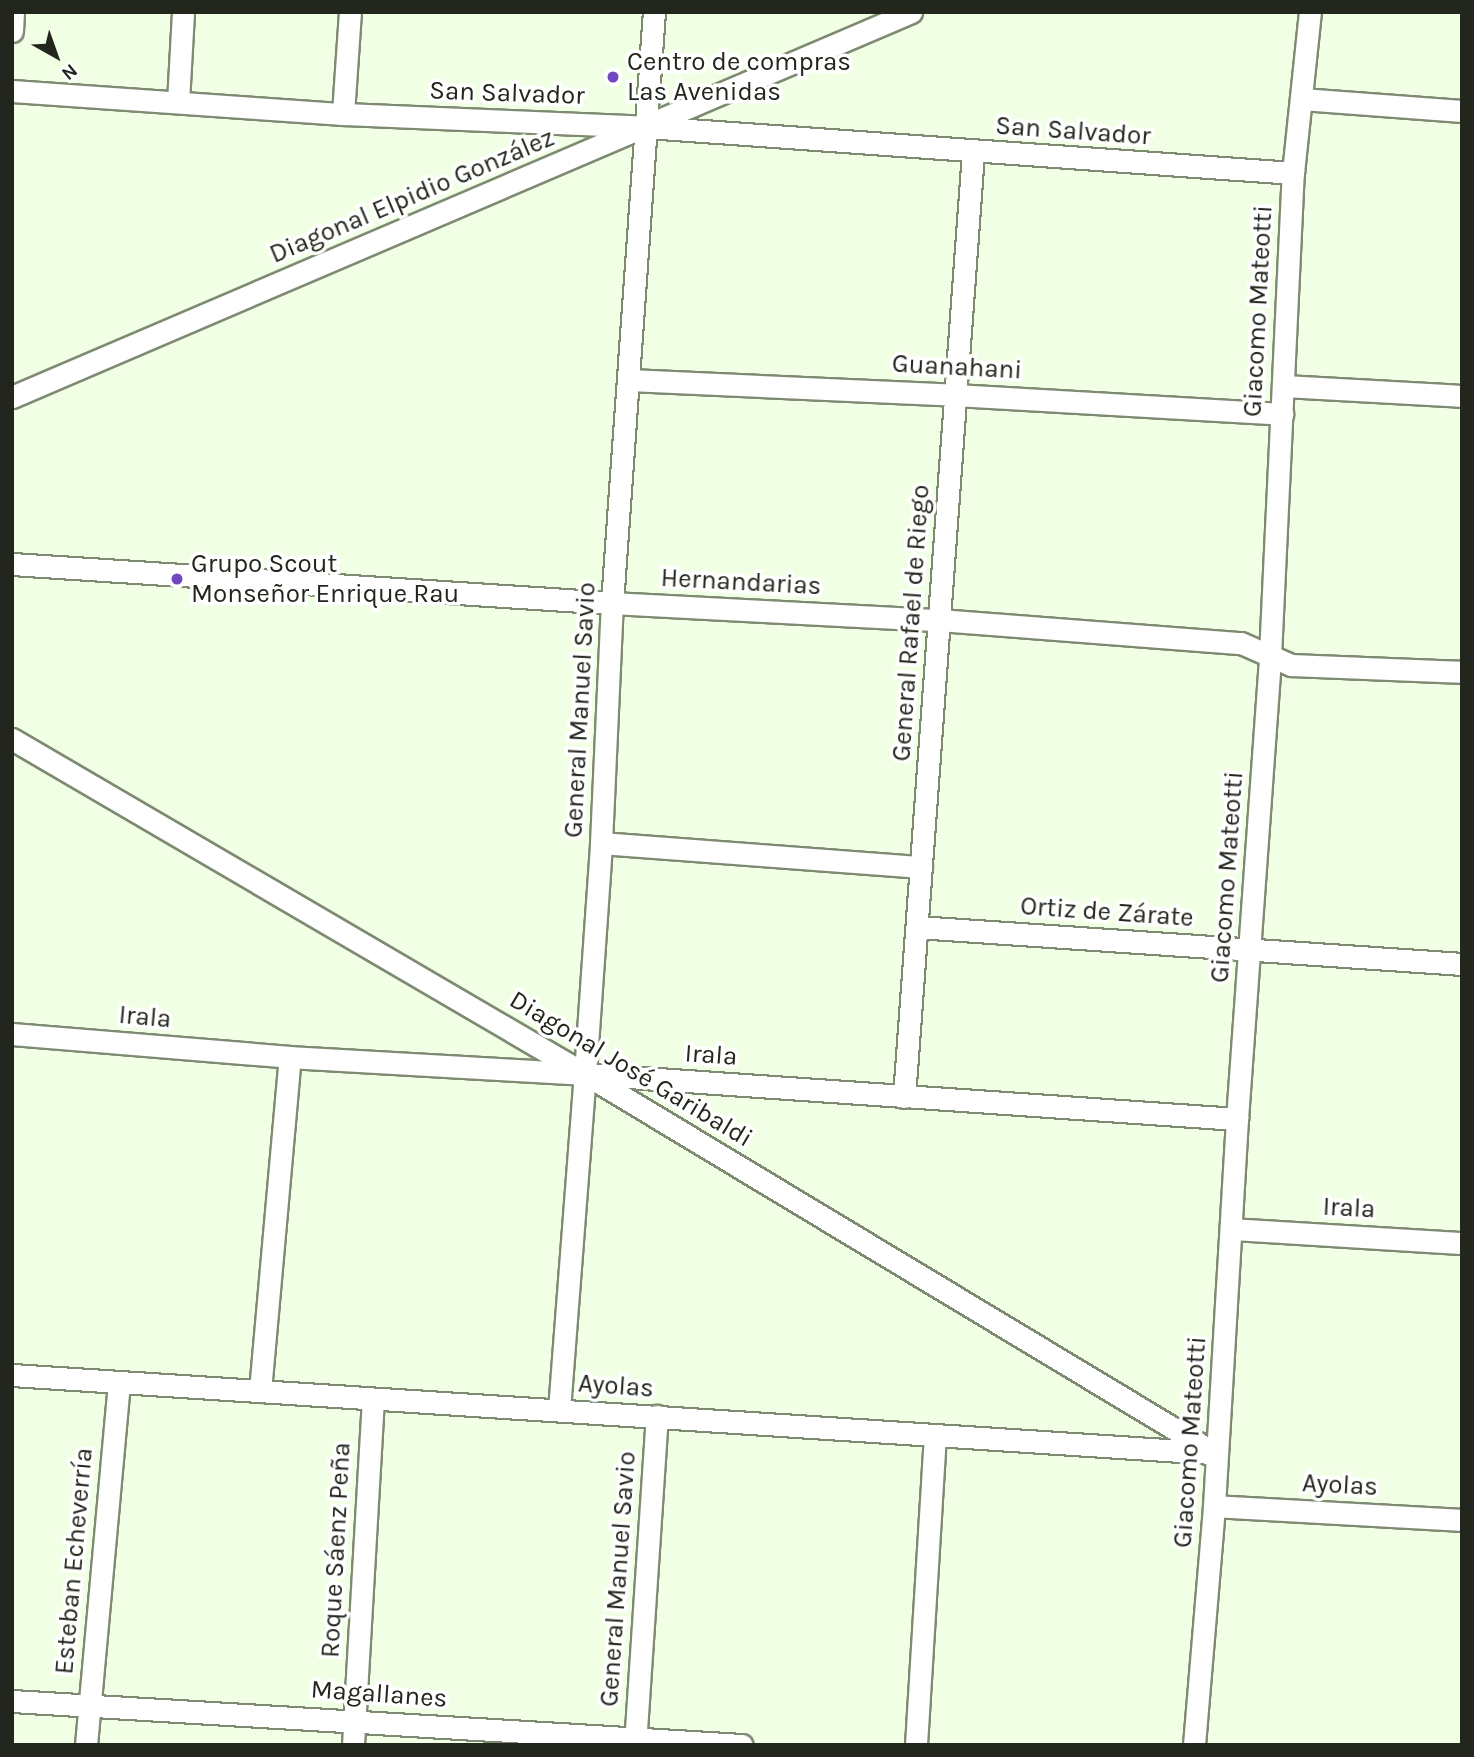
<!DOCTYPE html>
<meta charset="utf-8">
<style>
body{margin:0}
#map{position:relative;width:1474px;height:1757px;overflow:hidden;background:#f1ffe4;font-family:Karla,sans-serif}
div>[style]{position:absolute}
.roads{filter:drop-shadow(2px 0 #7e8a72) drop-shadow(-2px 0 #7e8a72) drop-shadow(0 2px #7e8a72) drop-shadow(0 -2px #7e8a72)}
.street>*{height:21px;margin:-10.5px;padding:0 10.5px;transform-origin:10.5px;border-radius:10.5px;background:#fff}
.dots>*{width:19px;height:19px;translate:-50% -50%;box-sizing:border-box;border:4px solid #fff;border-radius:50%}
span{translate:-50% -50%;white-space:nowrap;text-align:center;line-height:1.15;-webkit-text-stroke:7px #fff;paint-order:stroke}
.poi-label{font-size:26px;color:#22261d}
.left{translate:0 -50%;text-align:left}
.street-label{font-size:26px;color:#22261d}
.frame{position:absolute;inset:0;border:14px solid #22261d;pointer-events:none}
.north{position:absolute;left:21px;top:21px;width:70px;height:70px;-webkit-text-stroke:5px #fff;paint-order:stroke;rotate:140deg;font-size:19px;font-weight:700;line-height:28px;text-align:center;color:#22261d}
.north::after{content:'';display:block;margin:auto;width:24px;height:32px;background:#22261d;clip-path:polygon(50% 0,100% 100%,50% 72%,0 100%)}
</style>
<div id="map">
<div class="roads">
<div class="street">
<div style="left:12px;top:31px;width:19px;rotate:-87deg"></div>
<div style="left:12px;top:91px;width:332px;rotate:4deg"></div>
<div style="left:343px;top:114px;width:304px;rotate:2.4deg"></div>
<div style="left:647px;top:127px;width:648px;rotate:4.07deg"></div>
<div style="left:1302px;top:99px;width:160px;rotate:4.3deg"></div>
<div style="left:178px;top:102px;width:90px;rotate:-86.8deg"></div>
<div style="left:343px;top:114px;width:102px;rotate:-86.1deg"></div>
<div style="left:629px;top:380px;width:326px;rotate:2.6deg"></div>
<div style="left:955px;top:395px;width:328px;rotate:3.3deg"></div>
<div style="left:1284px;top:386px;width:178px;rotate:3.2deg"></div>
<div style="left:12px;top:397px;width:978px;rotate:-23.18deg"></div>
<div style="left:12px;top:564px;width:601px;rotate:3.72deg"></div>
<div style="left:612px;top:603px;width:327px;rotate:3deg"></div>
<div style="left:939px;top:620px;width:303px;rotate:4.4deg"></div>
<div style="left:1241px;top:643px;width:55px;rotate:23.7deg"></div>
<div style="left:1291px;top:665px;width:171px;rotate:2.3deg"></div>
<div style="left:12px;top:739px;width:664px;rotate:30.31deg"></div>
<div style="left:585px;top:1074px;width:737px;rotate:31.06deg"></div>
<div style="left:601px;top:843px;width:321px;rotate:4.3deg"></div>
<div style="left:917px;top:927px;width:546px;rotate:3.88deg"></div>
<div style="left:12px;top:1034px;width:279px;rotate:4.7deg"></div>
<div style="left:290px;top:1057px;width:295px;rotate:3.3deg"></div>
<div style="left:585px;top:1074px;width:654px;rotate:3.95deg"></div>
<div style="left:904px;top:1097px;width:948px;rotate:-85.82deg"></div>
<div style="left:1232px;top:1229px;width:230px;rotate:3.5deg"></div>
<div style="left:12px;top:1375px;width:1202px;rotate:3.72deg"></div>
<div style="left:260px;top:1391px;width:335px;rotate:-84.9deg"></div>
<div style="left:559px;top:1410px;width:337px;rotate:-85.6deg"></div>
<div style="left:585px;top:1074px;width:232px;rotate:-86deg"></div>
<div style="left:601px;top:843px;width:240px;rotate:-87.4deg"></div>
<div style="left:612px;top:603px;width:592px;rotate:-85.94deg"></div>
<div style="left:1214px;top:1506px;width:248px;rotate:3.2deg"></div>
<div style="left:12px;top:1701px;width:731px;rotate:3.45deg"></div>
<div style="left:86px;top:1745px;width:364px;rotate:-84.8deg"></div>
<div style="left:353px;top:1745px;width:346px;rotate:-86.7deg"></div>
<div style="left:635px;top:1745px;width:330px;rotate:-86.2deg"></div>
<div style="left:916px;top:1745px;width:310px;rotate:-86.5deg"></div>
<div style="left:1194px;top:1745px;width:240px;rotate:-85.2deg"></div>
<div style="left:1214px;top:1506px;width:388px;rotate:-86.6deg"></div>
<div style="left:1237px;top:1119px;width:464px;rotate:-85.9deg"></div>
<div style="left:1270px;top:656px;width:484px;rotate:-87.3deg"></div>
<div style="left:1293px;top:173px;width:162px;rotate:-84deg"></div>
</div>
</div>
<div class="dots">
<div style="left:613px;top:77px;background:#7146be"></div>
<div style="left:177px;top:579px;background:#7146be"></div>
</div>
<div class="poi-label">
<span class="left" style="left:627px;top:77px">Centro de compras<br>Las Avenidas</span>
<span class="left" style="left:191px;top:579px">Grupo Scout<br>Monseñor Enrique Rau</span>
</div>
<div class="street-label">
<span style="left:507px;top:93px;rotate:2deg">San Salvador</span>
<span style="left:1073px;top:131px;rotate:4deg">San Salvador</span>
<span style="left:412px;top:196px;rotate:-23deg">Diagonal Elpidio González</span>
<span style="left:1258px;top:311px;rotate:-87deg">Giacomo Mateotti</span>
<span style="left:957px;top:367px;rotate:3deg">Guanahani</span>
<span style="left:741px;top:582px;rotate:3deg">Hernandarias</span>
<span style="left:911px;top:623px;rotate:-86deg">General Rafael de Riego</span>
<span style="left:580px;top:710px;rotate:-87deg">General Manuel Savio</span>
<span style="left:1227px;top:877px;rotate:-86deg">Giacomo Mateotti</span>
<span style="left:1107px;top:912px;rotate:4deg">Ortiz de Zárate</span>
<span style="left:145px;top:1017px;rotate:5deg">Irala</span>
<span style="left:711px;top:1055px;rotate:4deg">Irala</span>
<span style="left:631px;top:1069px;rotate:31deg">Diagonal José Garibaldi</span>
<span style="left:1349px;top:1208px;rotate:3deg">Irala</span>
<span style="left:616px;top:1386px;rotate:4deg">Ayolas</span>
<span style="left:1190px;top:1442px;rotate:-86deg">Giacomo Mateotti</span>
<span style="left:1340px;top:1485px;rotate:3deg">Ayolas</span>
<span style="left:336px;top:1550px;rotate:-87deg">Roque Sáenz Peña</span>
<span style="left:74px;top:1561px;rotate:-85deg">Esteban Echeverría</span>
<span style="left:618px;top:1579px;rotate:-86deg">General Manuel Savio</span>
<span style="left:379px;top:1694px;rotate:4deg">Magallanes</span>
</div>
<div class="frame"></div>
<div class="north">N</div>
</div>
